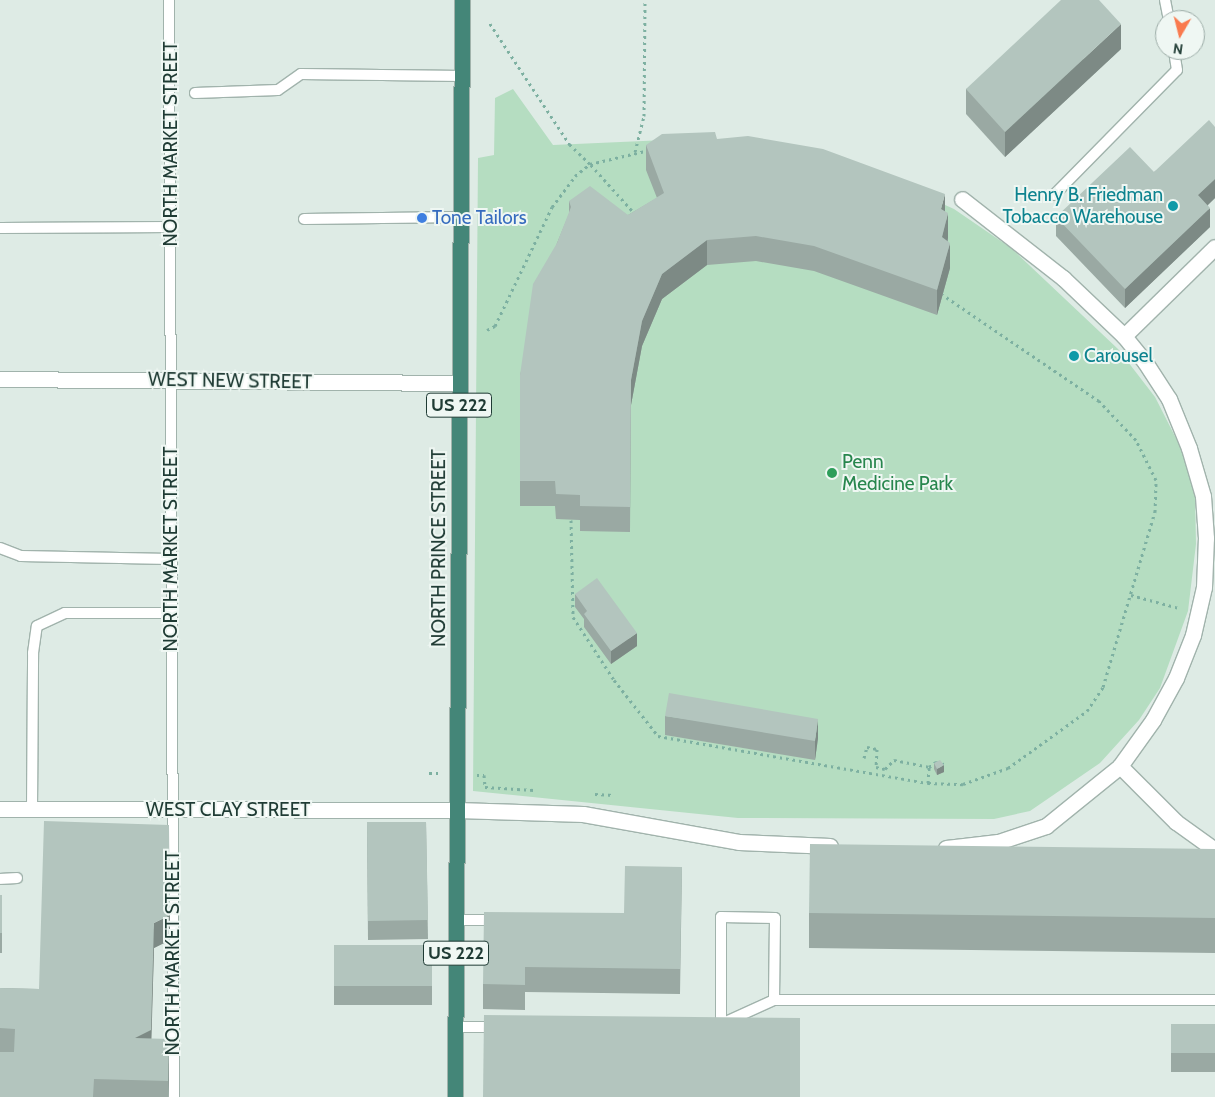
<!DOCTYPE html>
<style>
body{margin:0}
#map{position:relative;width:1215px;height:1097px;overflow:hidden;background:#deebe5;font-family:Cabin,sans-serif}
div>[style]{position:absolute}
.green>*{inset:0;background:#b5ddc1}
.path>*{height:3px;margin-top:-1.5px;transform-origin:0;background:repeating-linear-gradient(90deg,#7db0a1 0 2.5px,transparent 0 6.5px)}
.roads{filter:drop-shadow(1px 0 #a1b3ac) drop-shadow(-1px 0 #a1b3ac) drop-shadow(0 1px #a1b3ac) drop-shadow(0 -1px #a1b3ac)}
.service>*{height:10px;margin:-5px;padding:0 5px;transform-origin:5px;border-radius:5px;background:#fff}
.minor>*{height:15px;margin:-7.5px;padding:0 7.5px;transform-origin:7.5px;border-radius:7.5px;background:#fff}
.secondary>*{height:15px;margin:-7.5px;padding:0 7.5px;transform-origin:7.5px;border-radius:7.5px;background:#fff}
.trunk>*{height:15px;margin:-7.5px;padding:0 7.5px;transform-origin:7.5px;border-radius:7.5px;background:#448678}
.wall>*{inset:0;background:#9aa9a3}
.shaded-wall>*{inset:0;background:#7d8a85}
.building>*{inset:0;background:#b3c5be}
.dots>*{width:14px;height:14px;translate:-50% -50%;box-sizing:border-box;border:2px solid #eff7f3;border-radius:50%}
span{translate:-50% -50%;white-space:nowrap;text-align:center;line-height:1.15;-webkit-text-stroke:4px #eff7f3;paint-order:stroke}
.shield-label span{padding:1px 4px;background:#eff7f3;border:1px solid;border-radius:4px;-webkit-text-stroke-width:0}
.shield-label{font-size:18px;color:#1f3b34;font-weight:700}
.street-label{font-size:19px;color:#1f3b34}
.culture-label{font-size:19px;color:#0d838f}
.right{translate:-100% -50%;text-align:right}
.left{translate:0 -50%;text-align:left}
.shop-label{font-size:19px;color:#366cbe}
.leisure-label{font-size:19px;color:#27864d}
.north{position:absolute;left:1155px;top:10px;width:50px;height:50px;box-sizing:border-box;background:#eff7f3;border:1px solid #9caca7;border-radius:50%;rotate:188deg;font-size:14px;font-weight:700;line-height:20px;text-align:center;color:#1f3b34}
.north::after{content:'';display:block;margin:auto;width:18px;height:22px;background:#f97a4e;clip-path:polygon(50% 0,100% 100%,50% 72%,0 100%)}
</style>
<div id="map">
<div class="green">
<div style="clip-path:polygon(513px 89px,553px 145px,688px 139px,881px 176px,954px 209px,1011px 248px,1118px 349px,1155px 397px,1183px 452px,1195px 494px,1196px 544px,1188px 611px,1160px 688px,1139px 720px,1100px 763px,1030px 811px,994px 819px,738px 818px,473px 791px,478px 158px,494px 155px,495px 98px)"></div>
</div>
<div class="path">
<div style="left:635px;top:152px;width:37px;rotate:-76deg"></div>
<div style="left:644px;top:116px;width:116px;rotate:-89.5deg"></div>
<div style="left:636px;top:215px;width:69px;rotate:-132deg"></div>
<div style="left:590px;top:164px;width:61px;rotate:-13.3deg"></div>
<div style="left:487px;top:330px;width:9px;rotate:-27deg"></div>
<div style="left:495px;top:326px;width:132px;rotate:-64.4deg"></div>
<div style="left:552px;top:207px;width:39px;rotate:-53deg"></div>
<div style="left:575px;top:176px;width:19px;rotate:-39deg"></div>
<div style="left:590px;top:164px;width:28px;rotate:-136deg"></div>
<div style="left:570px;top:145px;width:147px;rotate:-123.4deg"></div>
<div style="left:571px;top:520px;width:97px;rotate:88.8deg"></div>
<div style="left:573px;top:617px;width:75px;rotate:56.9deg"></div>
<div style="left:614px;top:680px;width:71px;rotate:51.8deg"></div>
<div style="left:658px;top:736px;width:274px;rotate:9.9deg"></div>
<div style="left:928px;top:783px;width:35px;rotate:2deg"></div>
<div style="left:963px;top:784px;width:48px;rotate:-19.6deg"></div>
<div style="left:1008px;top:768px;width:97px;rotate:-35.8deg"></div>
<div style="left:1087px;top:711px;width:29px;rotate:-56deg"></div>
<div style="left:1103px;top:687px;width:183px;rotate:-73.5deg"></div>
<div style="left:1155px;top:512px;width:32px;rotate:-88deg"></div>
<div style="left:1156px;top:480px;width:45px;rotate:-116.6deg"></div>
<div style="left:1136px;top:440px;width:54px;rotate:-133.5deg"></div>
<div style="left:1099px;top:401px;width:189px;rotate:-145.8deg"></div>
<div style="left:1131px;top:595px;width:50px;rotate:15.2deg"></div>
<div style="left:864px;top:758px;width:11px;rotate:-75deg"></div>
<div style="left:867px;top:747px;width:10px;rotate:11deg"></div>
<div style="left:877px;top:749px;width:18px;rotate:93deg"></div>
<div style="left:876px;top:767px;width:9px;rotate:13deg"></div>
<div style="left:885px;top:769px;width:13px;rotate:-45deg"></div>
<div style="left:894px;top:760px;width:36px;rotate:11deg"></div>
<div style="left:929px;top:767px;width:9px;rotate:-36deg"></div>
<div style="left:936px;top:762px;width:8px;rotate:14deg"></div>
<div style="left:429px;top:773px;width:9px"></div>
<div style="left:477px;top:775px;width:7px"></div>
<div style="left:484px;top:775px;width:12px;rotate:85deg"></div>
<div style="left:485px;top:787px;width:49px;rotate:3.5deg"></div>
<div style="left:928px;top:783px;width:16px;rotate:-86deg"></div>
<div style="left:595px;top:794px;width:19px;rotate:3deg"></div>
</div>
<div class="roads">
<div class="service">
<div style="left:169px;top:0;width:1097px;rotate:89.74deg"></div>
<div style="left:1165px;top:0;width:20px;rotate:79deg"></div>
<div style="left:195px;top:93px;width:83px;rotate:-2.1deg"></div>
<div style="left:278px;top:90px;width:28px;rotate:-35deg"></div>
<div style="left:301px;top:74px;width:161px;rotate:0.7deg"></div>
<div style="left:1054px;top:195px;width:175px;rotate:-45.5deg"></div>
<div style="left:1177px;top:70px;width:20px;rotate:-99deg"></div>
<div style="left:304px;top:219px;width:156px;rotate:-0.7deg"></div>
<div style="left:0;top:228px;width:171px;rotate:-0.3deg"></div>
<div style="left:0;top:548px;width:22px;rotate:21deg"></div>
<div style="left:21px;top:556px;width:149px;rotate:1.2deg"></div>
<div style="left:32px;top:809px;width:156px;rotate:-89.6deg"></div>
<div style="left:33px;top:653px;width:27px;rotate:-82deg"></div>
<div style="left:37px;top:626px;width:31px;rotate:-25deg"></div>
<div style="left:65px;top:613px;width:105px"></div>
<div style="left:0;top:879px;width:17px;rotate:-3deg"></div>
<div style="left:456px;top:920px;width:39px"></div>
<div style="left:774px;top:1000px;width:58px;rotate:155.6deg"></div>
<div style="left:721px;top:1024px;width:107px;rotate:-90deg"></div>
<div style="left:721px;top:917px;width:54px;rotate:1.1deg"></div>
<div style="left:775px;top:918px;width:82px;rotate:90.7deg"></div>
<div style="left:774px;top:1000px;width:441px"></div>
<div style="left:455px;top:1027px;width:42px"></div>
</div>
<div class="minor">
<div style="left:1124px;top:336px;width:127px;rotate:-44.4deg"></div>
<div style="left:0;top:379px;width:459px;rotate:0.5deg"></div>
<div style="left:1120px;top:766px;width:79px;rotate:45deg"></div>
<div style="left:1176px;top:822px;width:48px;rotate:35.7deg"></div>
<div style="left:457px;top:810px;width:126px;rotate:1.8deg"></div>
<div style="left:583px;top:814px;width:158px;rotate:10.2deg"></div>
<div style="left:739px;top:842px;width:91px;rotate:2.5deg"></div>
<div style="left:946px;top:848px;width:52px;rotate:-6.6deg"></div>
<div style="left:998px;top:842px;width:51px;rotate:-18.4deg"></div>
<div style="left:1046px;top:826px;width:95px;rotate:-39deg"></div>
<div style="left:1120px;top:766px;width:57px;rotate:-54.3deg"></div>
<div style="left:1153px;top:720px;width:48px;rotate:-61.3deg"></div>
<div style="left:1176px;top:678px;width:46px;rotate:-68.4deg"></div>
<div style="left:1193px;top:635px;width:49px;rotate:-77.1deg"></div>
<div style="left:1204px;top:587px;width:49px;rotate:-87.7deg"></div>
<div style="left:1206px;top:538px;width:42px;rotate:-94.1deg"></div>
<div style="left:1203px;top:496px;width:50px;rotate:-106.3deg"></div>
<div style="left:1189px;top:448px;width:53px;rotate:-112.2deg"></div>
<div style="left:1169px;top:399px;width:44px;rotate:-123deg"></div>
<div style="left:1145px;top:362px;width:33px;rotate:-129deg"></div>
<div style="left:1124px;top:336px;width:84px;rotate:-136.4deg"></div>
<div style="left:1063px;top:278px;width:128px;rotate:-142deg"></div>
</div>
<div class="secondary">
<div style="left:0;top:809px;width:457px;rotate:0.1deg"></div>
</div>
<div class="trunk">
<div style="left:455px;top:1097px;width:1097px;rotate:-89.63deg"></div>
</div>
</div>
<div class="wall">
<div style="clip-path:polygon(1121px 49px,1005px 157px,966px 114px,966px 89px)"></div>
<div style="clip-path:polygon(1215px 127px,1215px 198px,1208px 205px,1210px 227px,1125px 308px,1056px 236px,1056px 217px,1154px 172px)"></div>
<div style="clip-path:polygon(717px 139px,945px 211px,948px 238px,948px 241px,950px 268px,937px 315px,814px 271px,756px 261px,707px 265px,662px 299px,642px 346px,631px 405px,630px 532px,580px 531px,580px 520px,556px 519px,555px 506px,520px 506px,520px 375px,557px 243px,569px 214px,569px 201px,628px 215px,657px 198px,646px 170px,646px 145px)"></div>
<div style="clip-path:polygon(575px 594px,637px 646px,611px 664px,584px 627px,584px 619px,575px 607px)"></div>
<div style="clip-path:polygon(665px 716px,818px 738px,815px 760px,665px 735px)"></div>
<div style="clip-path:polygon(934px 763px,944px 772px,937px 775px,934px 769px)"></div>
<div style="clip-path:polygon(367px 822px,426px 822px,428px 939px,368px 940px)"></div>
<div style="clip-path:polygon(1215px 849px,1215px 953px,809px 948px,809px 913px)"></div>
<div style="clip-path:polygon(682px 867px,680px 994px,525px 992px,525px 1010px,483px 1009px,483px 984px,624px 913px)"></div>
<div style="clip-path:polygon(0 895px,2px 895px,2px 953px,0 953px)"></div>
<div style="clip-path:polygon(170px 940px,154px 948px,151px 1039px,169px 1064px,168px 1097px,0 1097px,0 988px,39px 989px)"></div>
<div style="clip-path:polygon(334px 945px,432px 945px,432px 1005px,334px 1005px)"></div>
<div style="clip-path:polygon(1171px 1024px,1215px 1024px,1215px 1072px,1171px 1072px)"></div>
</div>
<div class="shaded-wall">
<div style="clip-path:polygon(1121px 24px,1121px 49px,1005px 157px,1005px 132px)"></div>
<div style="clip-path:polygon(1215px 179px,1215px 198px,1198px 214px,1198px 195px)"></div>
<div style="clip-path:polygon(945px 194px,945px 219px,941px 209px)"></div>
<div style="clip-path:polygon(1210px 208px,1210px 227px,1125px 308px,1125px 289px)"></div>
<div style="clip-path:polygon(948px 213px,948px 238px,942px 262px,942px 237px)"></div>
<div style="clip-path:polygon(707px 240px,707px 265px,662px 299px,642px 346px,631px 405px,630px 532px,631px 380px,642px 321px,662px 274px)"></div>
<div style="clip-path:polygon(950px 243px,950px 268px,937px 315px,937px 290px)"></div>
<div style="clip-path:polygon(637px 633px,637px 646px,611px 664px,611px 651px)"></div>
<div style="clip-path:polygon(818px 719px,818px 738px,815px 760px,815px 741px)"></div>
<div style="clip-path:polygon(944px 765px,944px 772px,937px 775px,937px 769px)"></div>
<div style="clip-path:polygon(170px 915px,170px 940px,154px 948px,151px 1055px,135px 1038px,154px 923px)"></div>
<div style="clip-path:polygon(169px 1039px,169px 1064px,168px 1097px,168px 1081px)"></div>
</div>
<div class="building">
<div style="clip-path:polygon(1061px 0,1099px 0,1121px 24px,1005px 132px,966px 89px)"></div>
<div style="clip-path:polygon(1209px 120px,1215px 127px,1215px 179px,1198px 195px,1210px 208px,1125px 289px,1056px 217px,1130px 147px,1154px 172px)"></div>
<div style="clip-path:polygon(715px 132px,717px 139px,748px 136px,823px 149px,945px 194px,941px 209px,948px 213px,942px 237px,950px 243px,937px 290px,814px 246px,756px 236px,707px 240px,662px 274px,642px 321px,631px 380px,630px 507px,580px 506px,580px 495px,556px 494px,555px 481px,520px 481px,520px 375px,533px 284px,557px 243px,571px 207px,569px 201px,590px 186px,628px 215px,664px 193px,646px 145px,662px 134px)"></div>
<div style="clip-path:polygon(597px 578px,637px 633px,611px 651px,584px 614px,587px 611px,575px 594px)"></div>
<div style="clip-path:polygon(669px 693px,818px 719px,815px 741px,665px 716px)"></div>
<div style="clip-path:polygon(940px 760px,944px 765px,937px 769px,934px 763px)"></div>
<div style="clip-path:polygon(44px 821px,169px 825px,170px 915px,154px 923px,151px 1030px,135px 1038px,169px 1039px,168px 1081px,94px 1079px,93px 1097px,0 1097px,0 1052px,14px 1052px,15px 1029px,0 1028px,0 988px,39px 989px)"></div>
<div style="clip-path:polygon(367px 822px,426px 822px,428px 920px,368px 921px)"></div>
<div style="clip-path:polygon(810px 844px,1215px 849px,1215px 918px,809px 913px)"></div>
<div style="clip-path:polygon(625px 866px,682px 867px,680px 969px,525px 967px,525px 985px,483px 984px,484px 912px,624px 913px)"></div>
<div style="clip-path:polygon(0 895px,2px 895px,2px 933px,0 933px)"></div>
<div style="clip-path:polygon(334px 945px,432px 945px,432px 986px,334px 986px)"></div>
<div style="clip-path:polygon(484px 1015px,800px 1018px,800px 1097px,483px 1097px)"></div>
<div style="clip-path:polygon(1171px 1024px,1215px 1024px,1215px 1053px,1171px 1053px)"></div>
</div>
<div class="dots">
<div style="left:1173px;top:206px;background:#0f9aa8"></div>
<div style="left:422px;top:218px;background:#3f7fe0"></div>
<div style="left:1074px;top:356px;background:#0f9aa8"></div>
<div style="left:832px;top:473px;background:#2e9e5b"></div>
</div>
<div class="shield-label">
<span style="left:459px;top:405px">US 222</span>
<span style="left:456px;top:953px">US 222</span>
</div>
<div class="street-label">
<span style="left:171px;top:144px;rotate:-90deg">NORTH MARKET STREET</span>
<span style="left:230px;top:381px;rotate:1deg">WEST NEW STREET</span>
<span style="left:439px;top:548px;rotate:-90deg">NORTH PRINCE STREET</span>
<span style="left:171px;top:549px;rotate:-90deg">NORTH MARKET STREET</span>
<span style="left:228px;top:810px">WEST CLAY STREET</span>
<span style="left:173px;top:953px;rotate:-90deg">NORTH MARKET STREET</span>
</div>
<div class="culture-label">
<span class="right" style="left:1163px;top:206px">Henry B. Friedman<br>Tobacco Warehouse</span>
<span class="left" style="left:1084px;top:356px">Carousel</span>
</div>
<div class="shop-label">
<span class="left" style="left:432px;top:218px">Tone Tailors</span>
</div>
<div class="leisure-label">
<span class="left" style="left:842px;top:473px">Penn<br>Medicine Park</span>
</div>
<div class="north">N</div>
</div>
